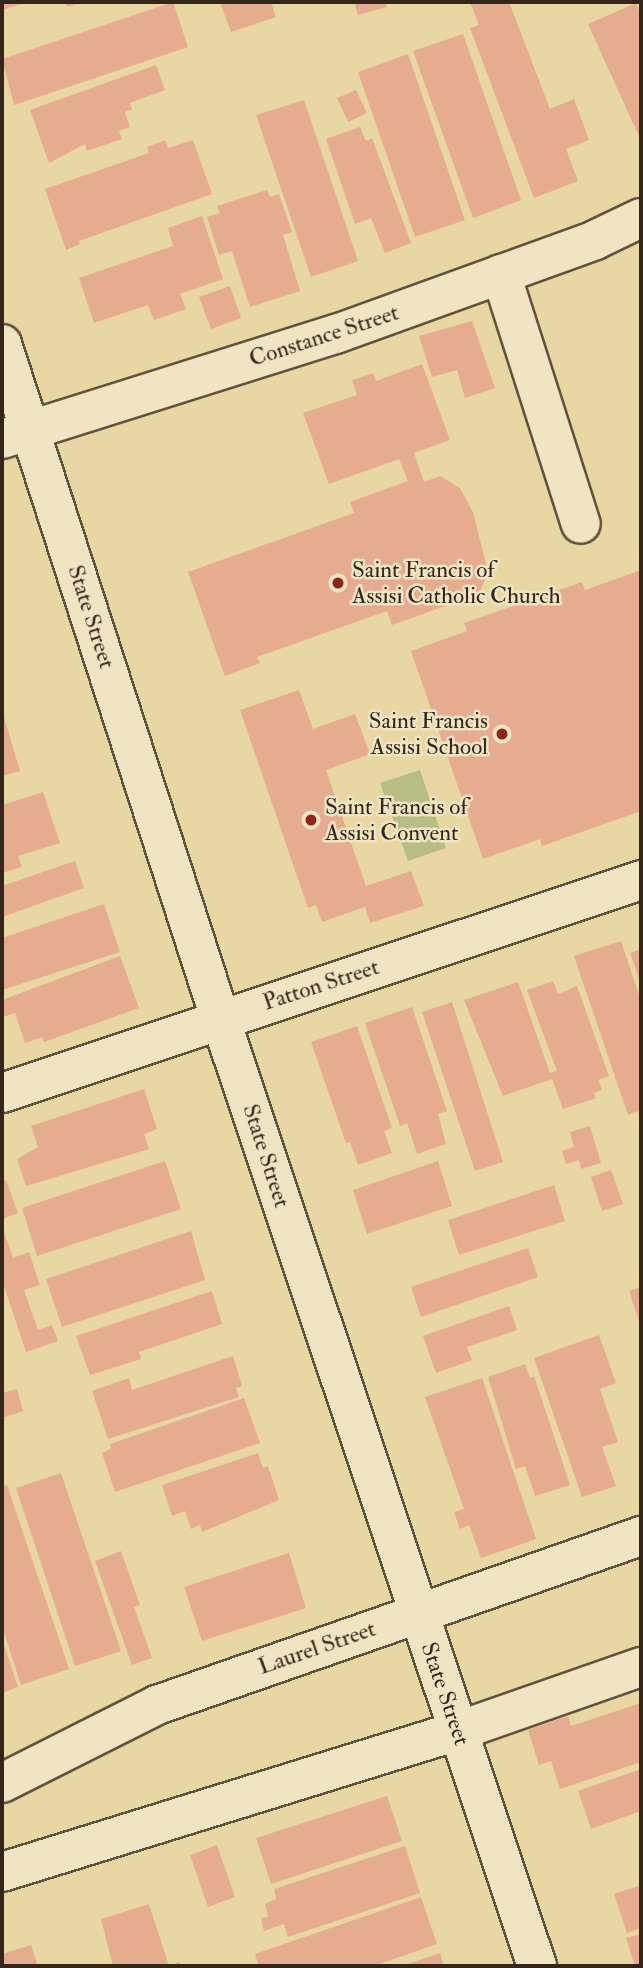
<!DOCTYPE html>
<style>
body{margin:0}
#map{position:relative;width:643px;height:1968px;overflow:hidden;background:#e8d6a3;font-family:"IM FELL Double Pica",serif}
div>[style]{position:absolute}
.green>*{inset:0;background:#b8bd84}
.building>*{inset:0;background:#e6ac90}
.roads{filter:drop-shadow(2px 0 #61523d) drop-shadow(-2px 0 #61523d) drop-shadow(0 2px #61523d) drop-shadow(0 -2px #61523d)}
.minor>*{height:38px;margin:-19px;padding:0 19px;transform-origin:19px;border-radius:19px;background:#f0e4c3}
.dots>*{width:19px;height:19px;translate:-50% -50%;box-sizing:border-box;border:4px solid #f0e4c3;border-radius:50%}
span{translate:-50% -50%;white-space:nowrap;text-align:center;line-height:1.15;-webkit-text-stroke:5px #f0e4c3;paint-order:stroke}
.street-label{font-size:23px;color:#34261b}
.poi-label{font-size:23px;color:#34261b}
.left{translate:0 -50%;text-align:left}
.right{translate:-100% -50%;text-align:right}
.frame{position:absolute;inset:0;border:4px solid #34261b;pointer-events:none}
</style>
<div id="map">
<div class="green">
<div style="clip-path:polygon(420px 770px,446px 848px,408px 861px,380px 783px)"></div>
</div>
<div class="building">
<div style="clip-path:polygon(2px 2px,27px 2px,2px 10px)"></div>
<div style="clip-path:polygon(65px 2px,82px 2px,67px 7px)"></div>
<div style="clip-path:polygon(173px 2px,188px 47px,14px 105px,2px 59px)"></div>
<div style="clip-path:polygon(220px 2px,271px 2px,276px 17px,231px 32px)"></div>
<div style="clip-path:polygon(354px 2px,385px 2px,387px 7px,358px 15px)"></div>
<div style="clip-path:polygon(470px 2px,509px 2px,550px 109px,574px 99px,589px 140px,566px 149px,578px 181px,534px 198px,470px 28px,479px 25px)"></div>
<div style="clip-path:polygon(636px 3px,641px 15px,641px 141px,588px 24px)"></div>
<div style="clip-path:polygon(463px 34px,521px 200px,473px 218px,413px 51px)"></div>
<div style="clip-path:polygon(408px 54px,465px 220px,415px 237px,358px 72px)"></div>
<div style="clip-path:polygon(156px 65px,165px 90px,130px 103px,132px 109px,125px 112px,130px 127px,119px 131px,122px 139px,87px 151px,85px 144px,49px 163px,30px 110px)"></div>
<div style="clip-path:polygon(356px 90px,367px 113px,348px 122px,337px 98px)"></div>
<div style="clip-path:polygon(304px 100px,358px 261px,311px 277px,256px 115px)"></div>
<div style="clip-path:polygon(360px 127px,366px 141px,372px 138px,411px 243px,385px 253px,371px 218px,355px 224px,326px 139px)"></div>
<div style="clip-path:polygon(165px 140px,168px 148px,193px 140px,212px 194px,79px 241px,80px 244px,66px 250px,45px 189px,149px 153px,147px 147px)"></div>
<div style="clip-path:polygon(267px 190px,270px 197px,279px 194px,292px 232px,283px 235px,300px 291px,250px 307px,232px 251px,219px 255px,207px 217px,220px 213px,217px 206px)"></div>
<div style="clip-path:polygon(202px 216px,223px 279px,180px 294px,186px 309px,154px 320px,148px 305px,94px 323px,79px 278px,173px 246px,168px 228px)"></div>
<div style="clip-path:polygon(230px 286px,241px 318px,211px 329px,199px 297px)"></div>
<div style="clip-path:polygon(472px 321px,495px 388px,465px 398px,457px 370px,432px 377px,419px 336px)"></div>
<div style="clip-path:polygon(422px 364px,450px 440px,414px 453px,424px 482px,440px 476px,460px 488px,473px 512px,488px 572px,479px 594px,392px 625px,387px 611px,257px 657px,260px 663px,225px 676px,188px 572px,354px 513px,350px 502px,408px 481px,399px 459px,329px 484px,303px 413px,357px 395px,352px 380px,373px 373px,376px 381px)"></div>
<div style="clip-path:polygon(641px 570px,641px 811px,542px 846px,540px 839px,483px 859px,411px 651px,467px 631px,464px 623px,582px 582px,585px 590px)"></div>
<div style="clip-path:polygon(299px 690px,313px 729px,355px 714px,370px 754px,326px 770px,366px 886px,411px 871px,424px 906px,370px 923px,365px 907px,322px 922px,316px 905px,308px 908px,240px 710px)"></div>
<div style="clip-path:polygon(4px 717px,20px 771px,2px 776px,2px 718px)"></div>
<div style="clip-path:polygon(43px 792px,60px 843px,18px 856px,22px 867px,2px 873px,2px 805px)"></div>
<div style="clip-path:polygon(75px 861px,84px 888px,2px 917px,2px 886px)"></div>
<div style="clip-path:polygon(104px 904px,120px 952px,2px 990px,2px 938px)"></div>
<div style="clip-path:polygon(621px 941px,641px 1001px,641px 1110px,628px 1115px,574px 956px)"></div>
<div style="clip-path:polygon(641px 949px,641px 985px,630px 953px)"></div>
<div style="clip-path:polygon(120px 956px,139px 1008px,44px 1042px,42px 1037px,25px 1043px,15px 1013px,3px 1017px,2px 1000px)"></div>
<div style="clip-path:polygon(553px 981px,558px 994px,577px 986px,609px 1076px,598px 1080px,602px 1090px,594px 1093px,596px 1098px,563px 1109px,552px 1079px,503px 1096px,464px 1000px,518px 982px,550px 1073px,557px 1071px,527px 990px)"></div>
<div style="clip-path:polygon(452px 1002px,503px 1162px,475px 1171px,422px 1012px)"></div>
<div style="clip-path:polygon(412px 1007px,447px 1111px,438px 1114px,446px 1144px,417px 1154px,407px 1123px,400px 1126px,365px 1023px)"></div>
<div style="clip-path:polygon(357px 1026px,392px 1128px,384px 1131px,392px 1153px,358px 1165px,350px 1142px,346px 1143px,311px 1042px)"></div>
<div style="clip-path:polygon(144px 1089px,157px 1129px,144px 1134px,149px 1149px,26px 1186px,17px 1159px,38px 1147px,31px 1126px)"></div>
<div style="clip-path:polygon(590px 1126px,601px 1163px,581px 1169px,579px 1160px,566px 1164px,562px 1151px,574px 1147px,570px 1132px)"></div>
<div style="clip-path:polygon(165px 1161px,181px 1209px,37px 1256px,22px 1208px)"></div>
<div style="clip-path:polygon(438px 1161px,452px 1206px,367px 1234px,353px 1190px)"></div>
<div style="clip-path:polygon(611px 1170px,623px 1204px,602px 1211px,591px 1177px)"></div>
<div style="clip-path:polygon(6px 1180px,18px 1213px,2px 1219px,2px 1181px)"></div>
<div style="clip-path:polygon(554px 1185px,565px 1221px,459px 1255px,448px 1220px)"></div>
<div style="clip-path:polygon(2px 1226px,13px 1258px,29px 1252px,40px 1285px,24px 1290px,38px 1330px,52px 1325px,58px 1341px,26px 1352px,2px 1280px)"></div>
<div style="clip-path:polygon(191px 1231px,205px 1280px,62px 1327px,46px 1279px)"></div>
<div style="clip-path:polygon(528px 1248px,538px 1277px,421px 1317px,411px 1287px)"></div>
<div style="clip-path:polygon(641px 1287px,641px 1327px,629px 1291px)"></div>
<div style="clip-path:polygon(212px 1291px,222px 1324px,139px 1352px,141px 1359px,90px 1375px,76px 1336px)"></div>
<div style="clip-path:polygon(509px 1306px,517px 1330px,467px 1347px,472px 1360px,436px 1373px,423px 1336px)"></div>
<div style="clip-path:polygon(599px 1335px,616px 1383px,600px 1389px,618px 1442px,602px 1447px,616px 1486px,582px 1497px,534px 1358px)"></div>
<div style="clip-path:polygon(233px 1356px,242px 1386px,236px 1388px,239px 1397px,108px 1439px,92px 1391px,129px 1378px,132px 1390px)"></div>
<div style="clip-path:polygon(525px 1364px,530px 1378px,534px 1376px,570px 1485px,535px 1496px,525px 1466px,516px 1469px,488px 1377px)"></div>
<div style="clip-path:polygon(482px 1378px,536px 1539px,481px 1558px,469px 1525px,460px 1529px,454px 1512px,464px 1509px,425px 1397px)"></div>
<div style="clip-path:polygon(17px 1389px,23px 1411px,2px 1418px,2px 1393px)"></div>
<div style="clip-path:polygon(244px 1398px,260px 1443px,115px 1492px,102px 1453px,111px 1449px,110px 1444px)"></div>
<div style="clip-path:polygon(258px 1453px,263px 1468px,268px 1466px,279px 1500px,202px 1532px,200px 1525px,191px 1529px,185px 1511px,172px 1516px,162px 1485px)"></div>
<div style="clip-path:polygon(61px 1473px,121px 1651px,75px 1666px,16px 1488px)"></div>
<div style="clip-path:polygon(7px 1485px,69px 1669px,21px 1685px,2px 1626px,2px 1487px)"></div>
<div style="clip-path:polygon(121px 1551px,140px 1605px,134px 1607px,152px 1658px,132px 1665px,95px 1561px)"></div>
<div style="clip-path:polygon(289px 1553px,306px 1608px,202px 1641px,184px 1587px)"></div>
<div style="clip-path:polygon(2px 1639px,18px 1687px,2px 1693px)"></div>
<div style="clip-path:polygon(641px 1703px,641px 1762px,560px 1789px,551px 1761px,539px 1765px,528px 1730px,568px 1716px,571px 1726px)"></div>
<div style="clip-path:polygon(641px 1769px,641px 1811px,591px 1829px,578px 1791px)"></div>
<div style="clip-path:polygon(387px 1796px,402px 1841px,271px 1884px,256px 1838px)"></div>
<div style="clip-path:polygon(217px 1845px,235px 1897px,208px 1907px,190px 1855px)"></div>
<div style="clip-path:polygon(405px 1846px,420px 1893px,288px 1937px,284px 1924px,264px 1931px,261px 1918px,268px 1917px,265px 1904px,276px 1899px,274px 1889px)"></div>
<div style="clip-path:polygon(641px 1885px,641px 1928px,627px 1933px,614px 1894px)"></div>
<div style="clip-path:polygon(421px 1897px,437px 1944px,374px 1966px,259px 1966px,255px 1954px)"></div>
<div style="clip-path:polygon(149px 1904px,169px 1966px,179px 1962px,181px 1966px,113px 1966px,101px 1919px)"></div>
<div style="clip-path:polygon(641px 1934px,641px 1966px,635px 1966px,626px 1938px)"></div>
<div style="clip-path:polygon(31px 1945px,38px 1966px,2px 1966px,2px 1954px)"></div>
<div style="clip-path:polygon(440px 1953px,444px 1966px,402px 1966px)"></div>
</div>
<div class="roads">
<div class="minor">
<div style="left:501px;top:274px;width:262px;rotate:72.3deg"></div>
<div style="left:2px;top:344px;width:708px;rotate:72.08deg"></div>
<div style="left:220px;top:1018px;width:1000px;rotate:71.51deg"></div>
<div style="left:2px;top:439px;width:350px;rotate:-17.5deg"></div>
<div style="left:336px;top:334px;width:276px;rotate:-19.9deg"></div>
<div style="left:595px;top:240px;width:51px;rotate:-25.6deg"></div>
<div style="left:2px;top:1093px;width:674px;rotate:-18.43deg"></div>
<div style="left:2px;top:1783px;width:174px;rotate:-26.7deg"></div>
<div style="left:157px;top:1705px;width:513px;rotate:-19.25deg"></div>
<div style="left:2px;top:1872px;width:477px;rotate:-17.2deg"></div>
<div style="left:458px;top:1731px;width:194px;rotate:-19.3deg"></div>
</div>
</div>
<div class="dots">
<div style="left:338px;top:583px;background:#8f2418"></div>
<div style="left:502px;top:734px;background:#8f2418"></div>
<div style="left:311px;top:820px;background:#8f2418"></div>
</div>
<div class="street-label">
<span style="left:324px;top:336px;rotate:-18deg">Constance Street</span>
<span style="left:91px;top:617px;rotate:72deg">State Street</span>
<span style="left:321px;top:985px;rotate:-18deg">Patton Street</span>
<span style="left:266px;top:1156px;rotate:72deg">State Street</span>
<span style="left:317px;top:1648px;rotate:-19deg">Laurel Street</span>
<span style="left:445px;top:1694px;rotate:71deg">State Street</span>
</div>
<div class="poi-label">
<span class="left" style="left:352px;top:583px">Saint Francis of<br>Assisi Catholic Church</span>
<span class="right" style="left:488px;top:734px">Saint Francis<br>Assisi School</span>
<span class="left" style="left:325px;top:820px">Saint Francis of<br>Assisi Convent</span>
</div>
<div class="frame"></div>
</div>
